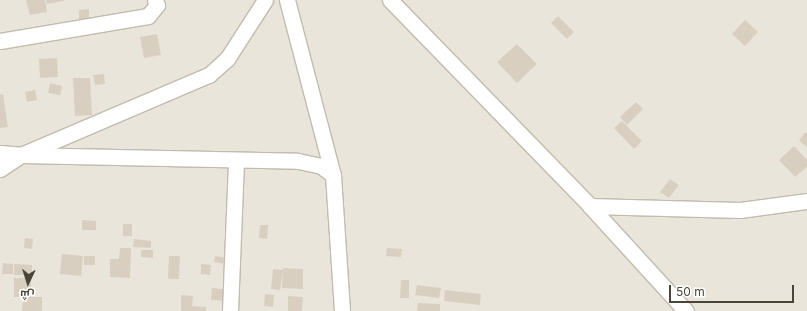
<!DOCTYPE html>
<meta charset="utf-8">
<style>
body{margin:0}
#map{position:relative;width:807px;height:311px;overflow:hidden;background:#f6f3ec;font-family:Inter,Cairo,sans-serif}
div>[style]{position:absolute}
.residential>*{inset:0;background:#eae5da}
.building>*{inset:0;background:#d8cfc1}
.roads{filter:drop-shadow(1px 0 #c2bbae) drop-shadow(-1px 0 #c2bbae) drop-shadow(0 1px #c2bbae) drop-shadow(0 -1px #c2bbae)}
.minor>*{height:15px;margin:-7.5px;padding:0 7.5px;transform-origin:7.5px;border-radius:7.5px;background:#fff}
span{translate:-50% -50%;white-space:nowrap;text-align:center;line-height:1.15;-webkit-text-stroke:4px #fff;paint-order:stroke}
.north{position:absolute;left:8px;top:263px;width:40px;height:40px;-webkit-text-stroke:3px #fff;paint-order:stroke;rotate:184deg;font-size:11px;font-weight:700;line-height:16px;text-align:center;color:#4b4439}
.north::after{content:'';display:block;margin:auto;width:14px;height:18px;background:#4b4439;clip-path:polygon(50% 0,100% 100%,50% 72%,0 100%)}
.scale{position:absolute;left:669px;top:285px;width:125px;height:18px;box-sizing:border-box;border:2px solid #4b4439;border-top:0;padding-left:5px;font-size:12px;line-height:14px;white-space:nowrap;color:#4b4439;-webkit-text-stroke:3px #fff;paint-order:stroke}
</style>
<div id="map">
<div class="residential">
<div style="clip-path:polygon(0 0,807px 0,807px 311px,0 311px)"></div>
</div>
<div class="building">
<div style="clip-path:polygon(26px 0,45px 0,47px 12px,30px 15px)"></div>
<div style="clip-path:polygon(46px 0,63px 0,64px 1px,47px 4px)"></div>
<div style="clip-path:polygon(89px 9px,89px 19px,79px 19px,79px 10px)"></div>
<div style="clip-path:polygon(558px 16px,574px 32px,567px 39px,551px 23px)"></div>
<div style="clip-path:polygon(745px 20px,758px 32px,745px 46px,732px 34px)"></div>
<div style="clip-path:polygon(157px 34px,161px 55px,144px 58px,140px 37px)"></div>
<div style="clip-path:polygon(517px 44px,537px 64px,517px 83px,497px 62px)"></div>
<div style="clip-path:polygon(57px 58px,58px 77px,40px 78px,39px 59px)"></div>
<div style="clip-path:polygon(104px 74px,105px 84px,95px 85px,93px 75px)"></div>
<div style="clip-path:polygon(73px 78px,90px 78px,92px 115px,75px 116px)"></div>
<div style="clip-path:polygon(50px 83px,62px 86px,60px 95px,48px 93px)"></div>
<div style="clip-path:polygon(35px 90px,37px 100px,27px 102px,25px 92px)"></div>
<div style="clip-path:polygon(3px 94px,8px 127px,0 128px,0 95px)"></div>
<div style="clip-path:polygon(636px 102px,643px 109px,627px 125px,620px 117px)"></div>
<div style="clip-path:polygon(622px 121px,642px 141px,634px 149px,614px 128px)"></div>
<div style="clip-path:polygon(805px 132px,807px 133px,807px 147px,799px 141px)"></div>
<div style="clip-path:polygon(794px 146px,807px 160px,807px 167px,795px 177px,779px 160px)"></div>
<div style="clip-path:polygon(670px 179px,679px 185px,669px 198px,660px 192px)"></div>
<div style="clip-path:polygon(82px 220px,96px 221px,96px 230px,82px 230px)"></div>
<div style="clip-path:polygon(123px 224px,132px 224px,132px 236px,123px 236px)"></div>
<div style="clip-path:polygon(260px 225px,268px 225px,267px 239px,259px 238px)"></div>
<div style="clip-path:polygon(25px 238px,33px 239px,32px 249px,24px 248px)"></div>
<div style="clip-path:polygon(134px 239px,151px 241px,151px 248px,133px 247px)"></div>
<div style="clip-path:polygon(120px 248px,131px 248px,130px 278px,110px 277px,110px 259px,119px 259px)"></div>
<div style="clip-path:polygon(387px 248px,402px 249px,401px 257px,386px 256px)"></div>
<div style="clip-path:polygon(141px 250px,153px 250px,153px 258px,141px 257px)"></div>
<div style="clip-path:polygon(62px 254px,83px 256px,81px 276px,60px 274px)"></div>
<div style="clip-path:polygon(84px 256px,95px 256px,95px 265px,84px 265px)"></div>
<div style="clip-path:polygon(169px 256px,180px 256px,179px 279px,168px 279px)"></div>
<div style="clip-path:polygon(215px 256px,236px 259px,232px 285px,223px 284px,226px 264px,214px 262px)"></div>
<div style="clip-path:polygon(3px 263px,13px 264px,13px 274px,2px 274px)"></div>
<div style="clip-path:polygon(14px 264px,32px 265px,32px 275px,14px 275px)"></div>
<div style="clip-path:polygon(201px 264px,211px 265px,210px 275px,201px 274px)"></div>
<div style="clip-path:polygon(283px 268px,303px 269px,303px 289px,282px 288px)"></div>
<div style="clip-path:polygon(273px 269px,283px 270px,280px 290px,271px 289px)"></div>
<div style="clip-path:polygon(14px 278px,31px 278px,31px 297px,42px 297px,42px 311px,22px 311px,23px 297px,14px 297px)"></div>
<div style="clip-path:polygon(401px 280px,409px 280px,409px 298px,400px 298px)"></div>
<div style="clip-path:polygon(417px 285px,441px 288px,439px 298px,415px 295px)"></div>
<div style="clip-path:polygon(212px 288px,231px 290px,230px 301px,211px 300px)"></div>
<div style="clip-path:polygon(445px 290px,481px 294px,480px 305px,444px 301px)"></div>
<div style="clip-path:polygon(265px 294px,274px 295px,273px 307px,264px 306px)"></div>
<div style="clip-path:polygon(181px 295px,193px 296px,192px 306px,206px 307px,206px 311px,181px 311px)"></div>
<div style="clip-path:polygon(288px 296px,303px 297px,302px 311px,288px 311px)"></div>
<div style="clip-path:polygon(418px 303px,440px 304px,440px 311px,417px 311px)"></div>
</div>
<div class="roads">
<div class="minor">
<div style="left:287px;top:0;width:181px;rotate:75.3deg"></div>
<div style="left:333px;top:175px;width:136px;rotate:86.2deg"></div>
<div style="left:390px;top:0;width:287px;rotate:45.8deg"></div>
<div style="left:590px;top:206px;width:142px;rotate:47.6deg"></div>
<div style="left:0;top:41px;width:150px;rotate:-9.6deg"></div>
<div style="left:148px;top:16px;width:14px;rotate:-51deg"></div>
<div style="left:157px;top:5px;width:5px;rotate:-112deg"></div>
<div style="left:0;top:153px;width:21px;rotate:5deg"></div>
<div style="left:21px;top:155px;width:204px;rotate:-23.1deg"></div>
<div style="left:209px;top:75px;width:24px;rotate:-42deg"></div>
<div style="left:227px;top:59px;width:70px;rotate:-57.2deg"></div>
<div style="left:0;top:169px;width:25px;rotate:-34deg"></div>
<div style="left:21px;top:155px;width:277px;rotate:1.2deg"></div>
<div style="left:298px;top:161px;width:24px;rotate:12deg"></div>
<div style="left:321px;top:166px;width:15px;rotate:37deg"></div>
<div style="left:590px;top:206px;width:150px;rotate:1.5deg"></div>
<div style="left:740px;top:210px;width:68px;rotate:-7.7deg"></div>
<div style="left:230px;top:311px;width:151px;rotate:-87.7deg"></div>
</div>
</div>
<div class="north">ش</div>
<div class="scale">50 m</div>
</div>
